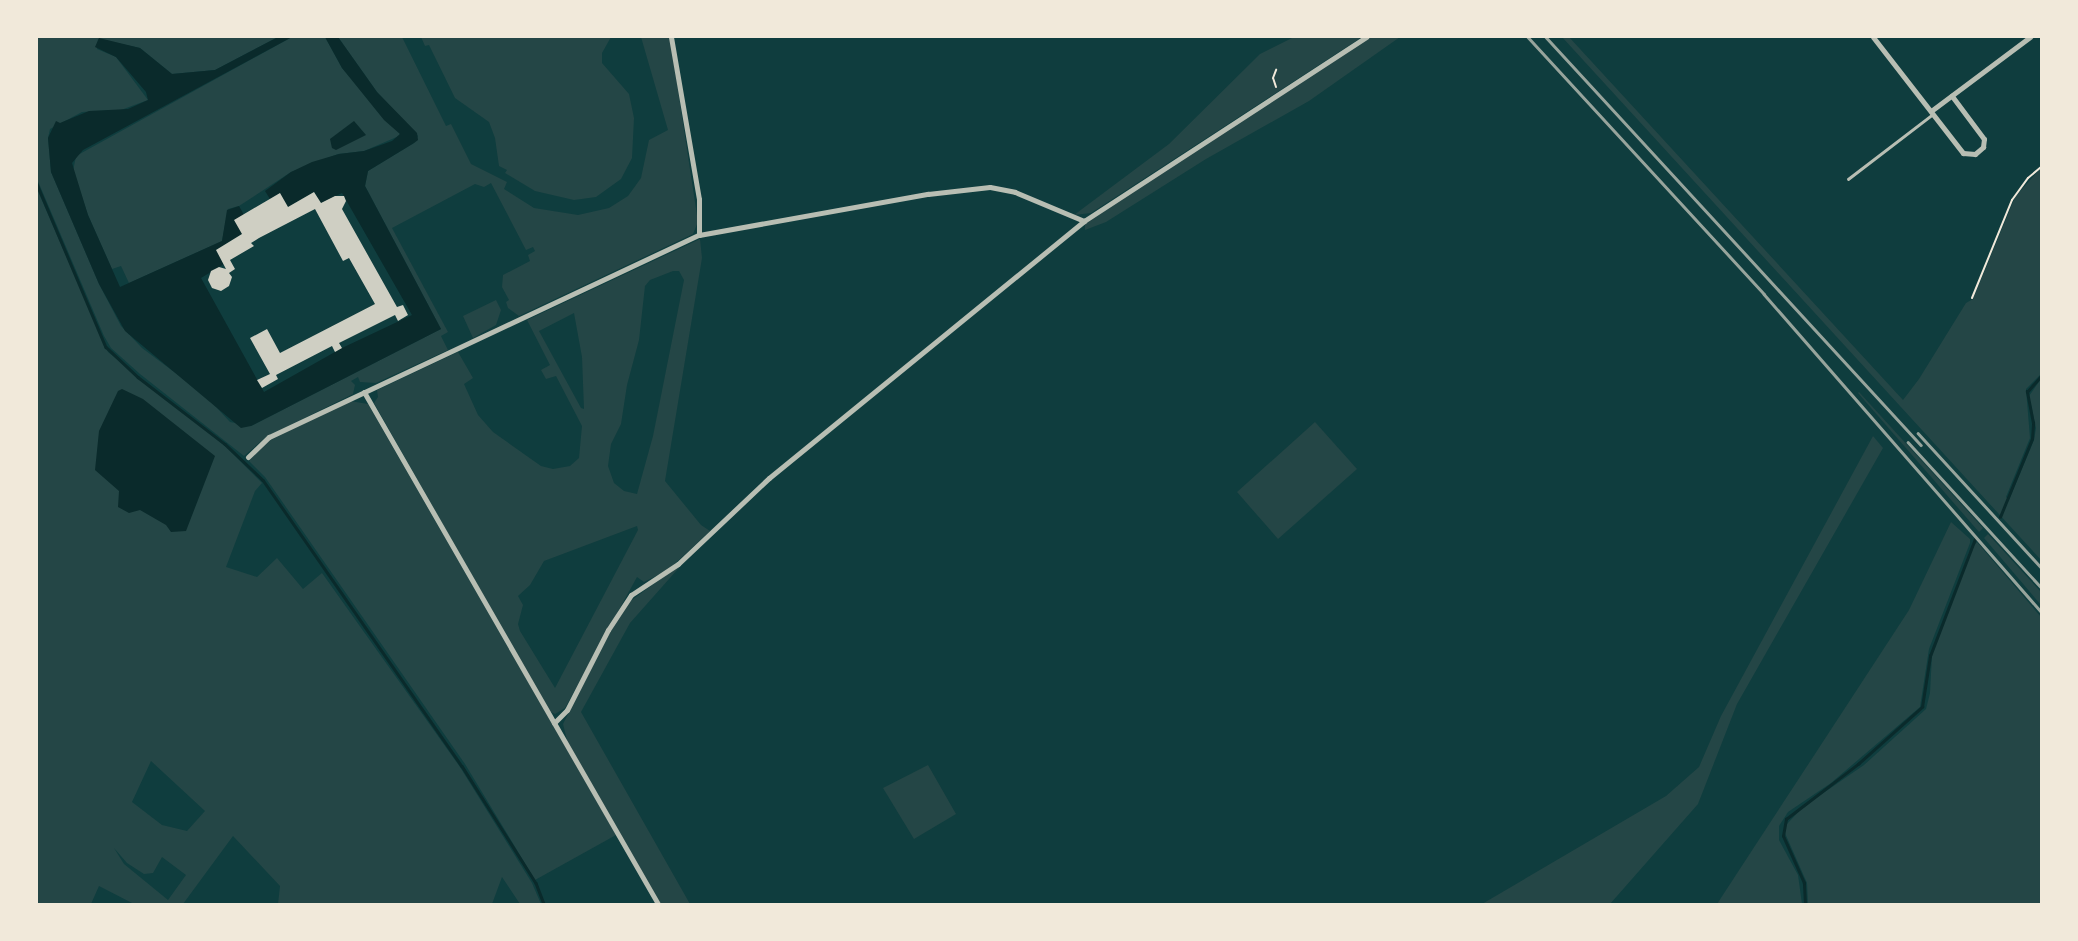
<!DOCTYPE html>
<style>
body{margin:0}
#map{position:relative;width:2078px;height:941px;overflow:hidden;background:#0f3d3e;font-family:Helvetica,sans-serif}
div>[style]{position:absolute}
.green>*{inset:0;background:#244646}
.water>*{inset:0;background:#0a2a2b}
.stream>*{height:2.5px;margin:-1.25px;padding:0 1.25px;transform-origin:1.25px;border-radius:1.25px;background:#0a2a2b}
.building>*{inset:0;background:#cfcfc3}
.path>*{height:2px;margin:-1px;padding:0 1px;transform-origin:1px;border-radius:1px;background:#f1e9da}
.service>*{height:2.5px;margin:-1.25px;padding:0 1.25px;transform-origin:1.25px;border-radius:1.25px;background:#b8beb3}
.minor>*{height:5px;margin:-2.5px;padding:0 2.5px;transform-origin:2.5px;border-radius:2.5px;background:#b8beb3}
.rail>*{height:2.5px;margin:-1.25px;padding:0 1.25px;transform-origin:1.25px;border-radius:1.25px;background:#97a49c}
span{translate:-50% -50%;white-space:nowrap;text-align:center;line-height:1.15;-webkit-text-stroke:5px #f1e9da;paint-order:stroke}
.frame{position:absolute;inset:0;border:38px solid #f1e9da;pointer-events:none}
</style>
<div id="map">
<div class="green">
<div style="clip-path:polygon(37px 37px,278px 37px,215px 70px,172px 74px,140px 48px,98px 39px,97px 49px,116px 57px,148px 100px,121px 110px,82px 112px,50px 129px,48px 138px,51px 172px,99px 284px,121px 326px,142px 348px,205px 395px,230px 422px,251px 426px,441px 329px,365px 186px,368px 171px,414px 143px,418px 136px,377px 92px,338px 37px,402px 37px,446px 126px,451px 124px,471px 164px,507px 182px,504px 189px,534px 208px,578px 215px,609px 208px,628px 196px,641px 178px,649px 140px,668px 130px,641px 37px,670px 37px,698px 222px,693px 234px,519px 316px,508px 308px,506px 302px,509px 300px,502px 287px,503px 275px,530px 261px,528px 255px,535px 251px,533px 247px,526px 250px,491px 183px,484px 187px,475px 184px,392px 228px,448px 332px,441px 336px,448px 350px,376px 383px,360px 382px,358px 377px,351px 381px,355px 385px,353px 394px,266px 437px,244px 456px,140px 374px,111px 348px,104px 336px,37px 179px)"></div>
<div style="clip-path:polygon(292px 37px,325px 37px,342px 68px,400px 132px,399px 136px,364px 151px,338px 154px,291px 172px,239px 206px,228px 209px,222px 241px,129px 283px,121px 266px,112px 269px,88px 215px,73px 171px,76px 156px)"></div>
<div style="clip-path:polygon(421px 37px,611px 37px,602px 53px,602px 63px,629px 94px,634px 118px,632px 158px,621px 179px,596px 197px,574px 200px,535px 191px,505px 173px,507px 170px,499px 166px,495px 138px,489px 122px,455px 98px,429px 45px,425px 46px)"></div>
<div style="clip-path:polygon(1294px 37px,1362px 37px,1091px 213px,1074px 215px,1169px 144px,1260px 54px)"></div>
<div style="clip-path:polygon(1370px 37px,1400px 37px,1309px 101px,1206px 159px,1106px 222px,1085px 230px,1085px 222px)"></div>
<div style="clip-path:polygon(1562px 37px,1569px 37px,1903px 400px,1919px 379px,1966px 303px,1973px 299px,2015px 197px,2041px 168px,2041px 374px,2026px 389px,2030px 438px,2006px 497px,2009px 500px,2034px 440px,2036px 428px,2029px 396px,2041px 379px,2041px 560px)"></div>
<div style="clip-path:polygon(evenodd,37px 189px,108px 352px,225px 446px,262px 483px,255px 491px,226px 567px,257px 577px,277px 558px,303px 589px,322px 573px,460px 767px,532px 883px,541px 904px,520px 904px,502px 877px,492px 904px,278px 904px,280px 886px,233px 836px,183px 904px,134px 904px,99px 886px,91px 904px,37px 904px,37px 189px,151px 761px,205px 811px,187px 831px,162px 825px,132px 802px,151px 761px,37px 189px,114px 848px,127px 863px,144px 874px,153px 873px,162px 857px,186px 875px,168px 900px,124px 864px,114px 848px)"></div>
<div style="clip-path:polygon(evenodd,700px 239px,702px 258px,665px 481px,701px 525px,710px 531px,668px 570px,644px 582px,637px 577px,565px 708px,555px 714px,549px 711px,374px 403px,378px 397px,377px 390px,458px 352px,473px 378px,464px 384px,478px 415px,493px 432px,541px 466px,553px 469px,570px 466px,579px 458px,582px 426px,556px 376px,546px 379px,541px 370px,550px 365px,527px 320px,700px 239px,673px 271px,679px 271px,684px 280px,653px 436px,637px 494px,624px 491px,614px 483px,608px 466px,611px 444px,621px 424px,627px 385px,639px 340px,645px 286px,650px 280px,673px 271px,700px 239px,574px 313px,582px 357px,584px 409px,581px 408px,539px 331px,574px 313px,700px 239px,637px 526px,638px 530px,555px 688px,520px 631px,518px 624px,523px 605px,518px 596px,530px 585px,544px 561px,637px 526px)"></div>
<div style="clip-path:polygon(496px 300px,501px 310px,496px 325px,473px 338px,463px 316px)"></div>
<div style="clip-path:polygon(1859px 392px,1983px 528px,1979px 532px,1858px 393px)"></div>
<div style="clip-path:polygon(350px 401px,368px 404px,616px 835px,535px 880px,465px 764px,265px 477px,249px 461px,269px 439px)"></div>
<div style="clip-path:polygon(1315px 422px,1357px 469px,1278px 539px,1237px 492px)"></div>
<div style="clip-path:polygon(1873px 436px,1883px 448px,1737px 704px,1698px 804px,1610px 904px,1482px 904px,1666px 796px,1699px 767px,1721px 716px)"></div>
<div style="clip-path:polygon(1951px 522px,1970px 539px,1970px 543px,1929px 649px,1920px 707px,1831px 783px,1788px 812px,1779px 826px,1779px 840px,1798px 875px,1802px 904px,1717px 904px,1909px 610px)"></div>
<div style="clip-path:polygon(1988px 534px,2041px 592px,2041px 605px,1984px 538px)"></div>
<div style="clip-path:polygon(1977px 542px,2041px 617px,2041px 904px,1808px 904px,1807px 883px,1784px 831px,1787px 824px,1803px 807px,1864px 765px,1926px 709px,1930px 693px,1932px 655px,1969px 552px)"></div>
<div style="clip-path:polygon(685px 561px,630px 623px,581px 712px,690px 904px,660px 904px,568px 744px,563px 724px,611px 630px,629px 602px)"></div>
<div style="clip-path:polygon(928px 765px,956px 814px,914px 839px,883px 788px)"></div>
</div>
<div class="water">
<div style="clip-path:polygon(278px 37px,292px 37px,83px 150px,72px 163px,88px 215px,120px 287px,222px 241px,227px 210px,239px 206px,244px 215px,242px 234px,216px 250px,224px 264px,201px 278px,264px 392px,342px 348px,412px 315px,342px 193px,321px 203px,314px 192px,288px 207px,280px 193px,270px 199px,265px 191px,291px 172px,312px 162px,339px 154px,364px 151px,392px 141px,400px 134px,384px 120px,342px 68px,325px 37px,338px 37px,377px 92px,417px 133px,418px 140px,414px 143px,368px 171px,365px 186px,441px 329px,251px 426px,241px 428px,125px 331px,99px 284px,51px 172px,48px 138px,56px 121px,60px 123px,89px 111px,128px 109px,148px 100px,146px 92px,116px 57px,95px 47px,99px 38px,140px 48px,172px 74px,215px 70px)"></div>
<div style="clip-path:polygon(354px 121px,366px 135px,336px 150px,332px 148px,330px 139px)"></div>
<div style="clip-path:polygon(122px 389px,143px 399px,215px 456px,186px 531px,171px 532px,166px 525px,140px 510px,129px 513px,118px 507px,119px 491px,95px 470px,99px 431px,118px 391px)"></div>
</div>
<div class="stream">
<div style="left:37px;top:184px;width:177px;rotate:67.1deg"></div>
<div style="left:106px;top:347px;width:44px;rotate:43.2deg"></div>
<div style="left:138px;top:377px;width:110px;rotate:37.6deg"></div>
<div style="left:225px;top:444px;width:52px;rotate:43.5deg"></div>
<div style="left:263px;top:480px;width:348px;rotate:55.2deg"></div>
<div style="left:462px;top:766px;width:138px;rotate:57.7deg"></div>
<div style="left:536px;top:883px;width:22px;rotate:69deg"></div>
<div style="left:2000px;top:517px;width:84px;rotate:-67.7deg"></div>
<div style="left:2032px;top:439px;width:16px;rotate:-86deg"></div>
<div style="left:2033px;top:423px;width:32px;rotate:-101deg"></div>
<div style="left:2027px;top:392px;width:21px;rotate:-49deg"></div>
<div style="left:1805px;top:904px;width:21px;rotate:-93deg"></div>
<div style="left:1804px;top:883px;width:51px;rotate:-114.1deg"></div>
<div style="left:1783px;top:836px;width:17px;rotate:-80deg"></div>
<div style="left:1786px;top:819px;width:91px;rotate:-37.4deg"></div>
<div style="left:1858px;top:764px;width:86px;rotate:-41.7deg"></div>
<div style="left:1922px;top:707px;width:52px;rotate:-81.1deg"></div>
<div style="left:1930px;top:656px;width:125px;rotate:-69deg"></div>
</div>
<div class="building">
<div style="clip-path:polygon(314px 192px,321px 203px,335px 196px,344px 196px,346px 201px,342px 209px,397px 307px,403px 305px,408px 315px,398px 321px,395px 315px,339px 343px,342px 348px,335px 352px,332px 346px,276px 375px,278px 379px,262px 388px,257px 380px,270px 374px,250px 338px,267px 329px,280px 353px,375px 304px,349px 258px,343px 261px,315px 209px,259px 238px,251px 243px,254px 246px,230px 260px,235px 269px,229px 273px,232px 277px,229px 286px,221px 291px,212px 288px,208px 280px,211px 271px,219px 267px,226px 269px,216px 250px,242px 234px,234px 220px,280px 193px,288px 207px)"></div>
</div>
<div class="path">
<div style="left:1276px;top:87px;width:9px;rotate:-108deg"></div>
<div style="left:1273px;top:78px;width:9px;rotate:-69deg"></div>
<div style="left:1972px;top:298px;width:106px;rotate:-67.8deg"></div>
<div style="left:2012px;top:200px;width:27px;rotate:-54deg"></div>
<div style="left:2028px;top:178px;width:17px;rotate:-40deg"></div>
</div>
<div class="service">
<div style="left:1848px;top:179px;width:107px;rotate:-37.4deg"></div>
</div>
<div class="minor">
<div style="left:671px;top:37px;width:164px;rotate:80.2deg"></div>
<div style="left:699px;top:199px;width:36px;rotate:90deg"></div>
<div style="left:1873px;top:37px;width:147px;rotate:52.2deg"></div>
<div style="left:1963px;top:153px;width:12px;rotate:5deg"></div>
<div style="left:1975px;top:154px;width:11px;rotate:-41deg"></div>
<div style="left:1983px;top:147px;width:8px;rotate:-83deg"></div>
<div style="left:1984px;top:139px;width:54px;rotate:-126.7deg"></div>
<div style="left:1931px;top:111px;width:124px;rotate:-36.8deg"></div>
<div style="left:364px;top:392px;width:590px;rotate:60.13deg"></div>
<div style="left:248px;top:457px;width:29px;rotate:-44deg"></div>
<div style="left:269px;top:437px;width:475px;rotate:-25.2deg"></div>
<div style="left:699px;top:235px;width:233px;rotate:-10.2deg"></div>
<div style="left:928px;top:194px;width:62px;rotate:-6.4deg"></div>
<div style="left:990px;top:187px;width:25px;rotate:11deg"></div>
<div style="left:1015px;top:192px;width:75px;rotate:22.8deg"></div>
<div style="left:554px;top:723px;width:18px;rotate:-45deg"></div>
<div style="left:567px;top:710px;width:90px;rotate:-62.9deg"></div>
<div style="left:608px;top:630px;width:42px;rotate:-56.7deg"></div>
<div style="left:631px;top:595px;width:56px;rotate:-33.4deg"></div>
<div style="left:678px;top:564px;width:125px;rotate:-43.4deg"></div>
<div style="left:769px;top:478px;width:407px;rotate:-39.2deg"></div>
<div style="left:1084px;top:221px;width:337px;rotate:-33.1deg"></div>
</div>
<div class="rail">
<div style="left:1528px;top:37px;width:349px;rotate:47.4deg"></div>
<div style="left:1764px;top:294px;width:421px;rotate:48.9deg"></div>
<div style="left:1546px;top:37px;width:554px;rotate:47.41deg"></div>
<div style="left:1918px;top:433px;width:182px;rotate:47.5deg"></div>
<div style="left:1908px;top:442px;width:197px;rotate:47.5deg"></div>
</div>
<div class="frame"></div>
</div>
